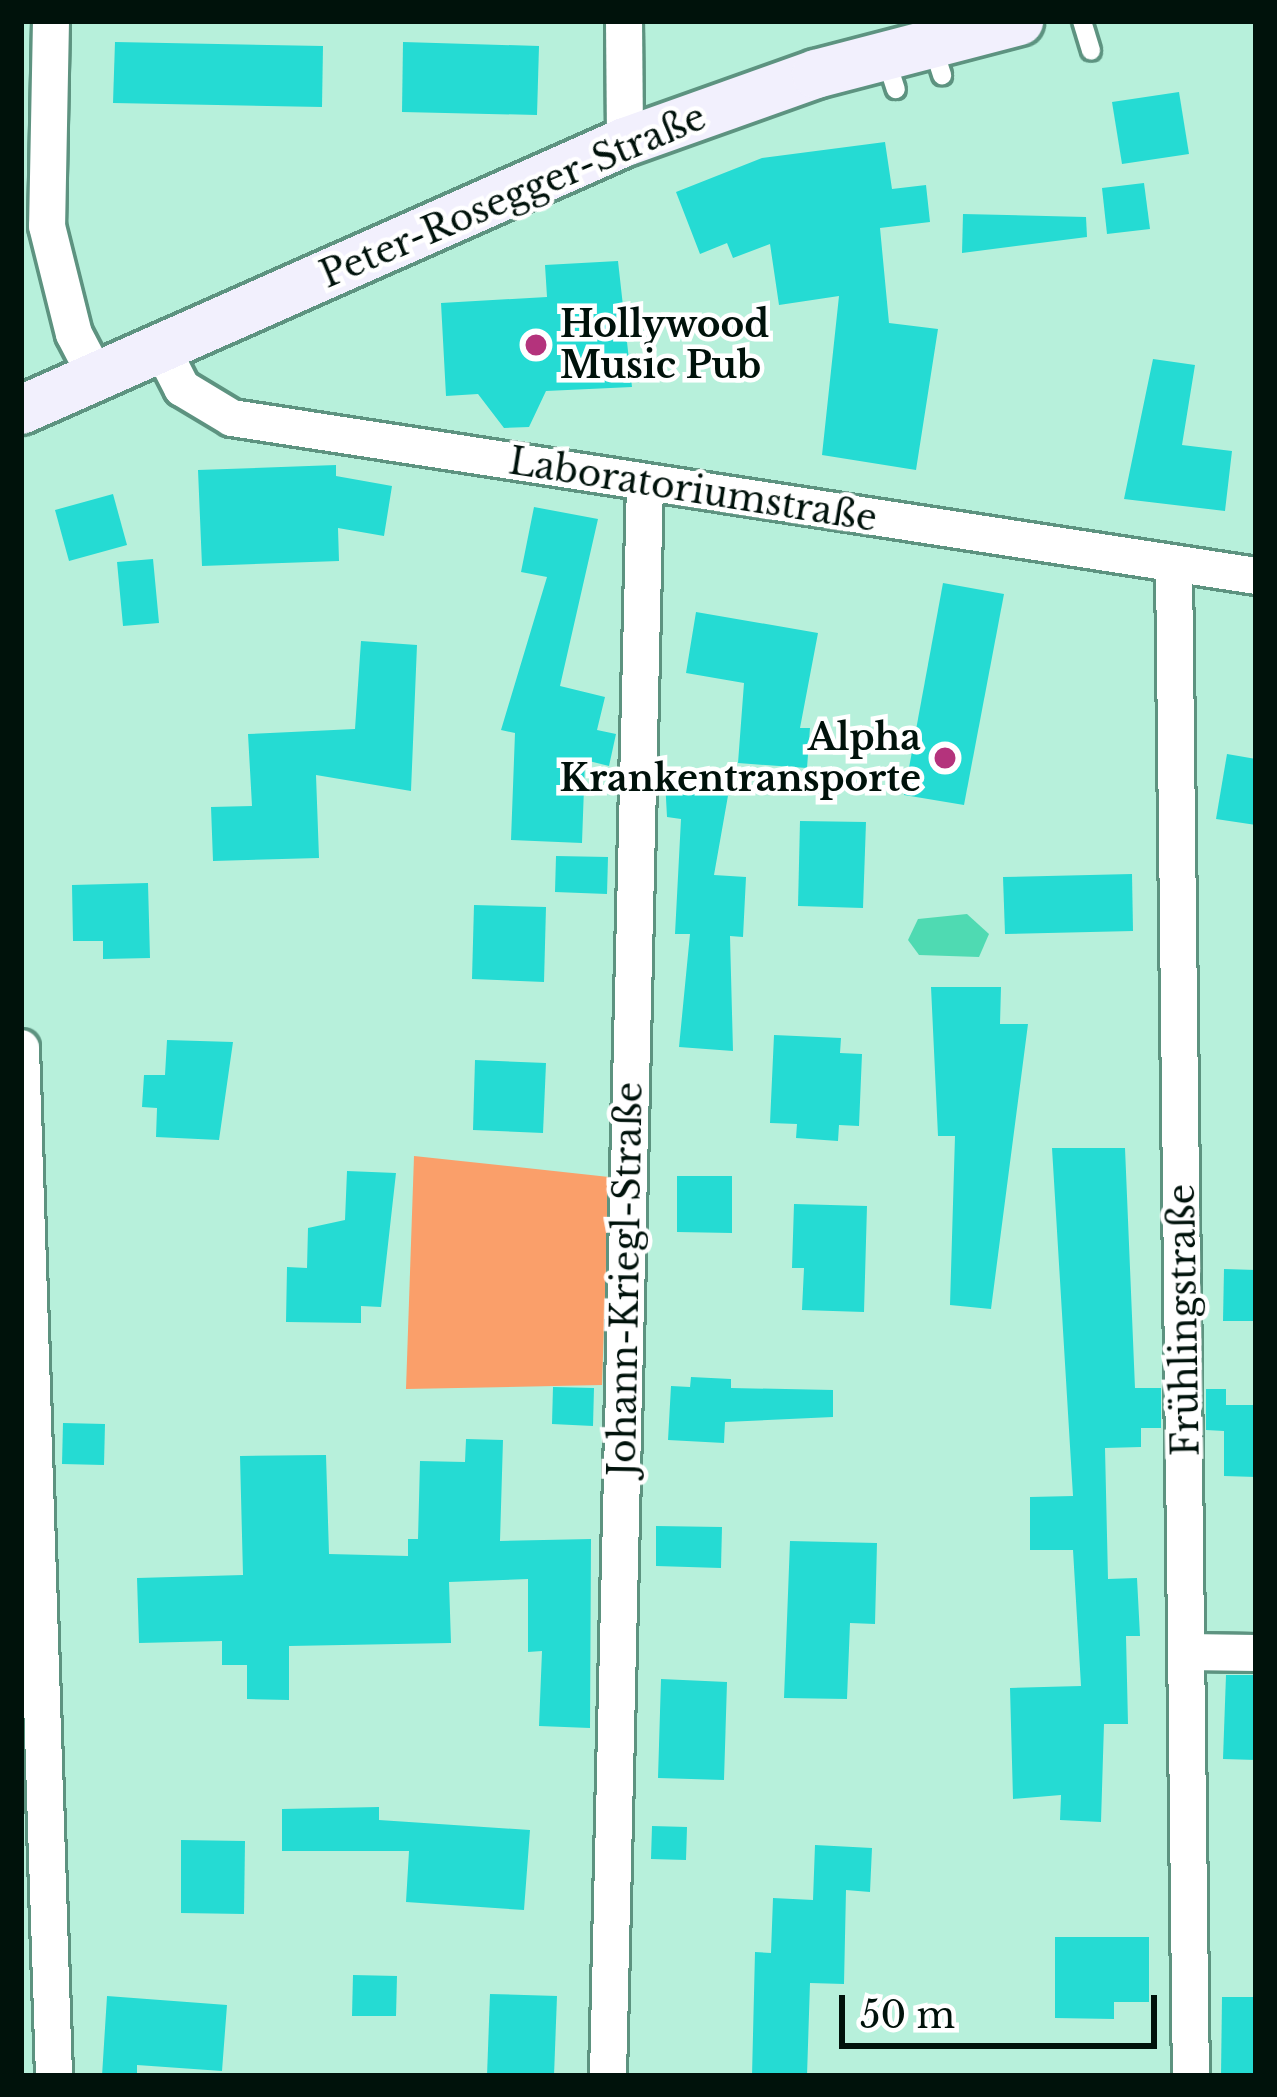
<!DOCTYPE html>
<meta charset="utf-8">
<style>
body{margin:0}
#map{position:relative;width:1277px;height:2097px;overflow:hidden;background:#b7f0db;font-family:"Libre Baskerville",serif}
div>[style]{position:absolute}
.green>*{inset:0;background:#fa9f6a}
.water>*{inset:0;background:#4fdab2}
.building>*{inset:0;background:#25dbd3}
.roads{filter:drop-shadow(3px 0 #5d9380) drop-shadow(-3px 0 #5d9380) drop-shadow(0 3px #5d9380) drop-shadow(0 -3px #5d9380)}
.service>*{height:18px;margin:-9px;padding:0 9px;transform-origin:9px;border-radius:9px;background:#fff}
.minor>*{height:36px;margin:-18px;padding:0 18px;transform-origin:18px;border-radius:18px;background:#fff}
.secondary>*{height:48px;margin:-24px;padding:0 24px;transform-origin:24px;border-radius:24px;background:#f2f0fd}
.dots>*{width:33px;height:33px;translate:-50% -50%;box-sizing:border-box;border:6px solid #fff;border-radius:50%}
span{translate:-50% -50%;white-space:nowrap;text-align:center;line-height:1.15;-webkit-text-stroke:9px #fff;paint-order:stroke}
.street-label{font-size:36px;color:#00120b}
.poi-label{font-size:36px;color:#00120b;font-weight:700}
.left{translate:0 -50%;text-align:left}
.right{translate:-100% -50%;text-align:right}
.frame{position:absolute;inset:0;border:24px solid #00120b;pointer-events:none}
.scale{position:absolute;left:839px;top:1995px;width:318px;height:54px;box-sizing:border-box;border:6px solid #00120b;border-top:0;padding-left:15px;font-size:36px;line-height:42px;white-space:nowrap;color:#00120b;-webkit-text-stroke:9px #fff;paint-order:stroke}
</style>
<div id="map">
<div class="green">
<div style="clip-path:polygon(414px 1156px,609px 1177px,602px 1385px,406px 1389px)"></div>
</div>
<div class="water">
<div style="clip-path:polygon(967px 914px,989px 934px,979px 957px,919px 955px,908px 940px,918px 919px)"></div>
</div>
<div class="building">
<div style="clip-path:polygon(115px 42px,323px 46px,322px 107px,113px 103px)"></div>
<div style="clip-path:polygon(403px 42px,539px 46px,537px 115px,402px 112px)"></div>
<div style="clip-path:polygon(1179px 92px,1189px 154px,1122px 164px,1112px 102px)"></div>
<div style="clip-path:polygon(885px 142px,892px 189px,926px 185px,930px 222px,880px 228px,889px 323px,938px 329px,916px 470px,822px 455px,839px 296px,779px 305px,770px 244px,733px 258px,727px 243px,700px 254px,676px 192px,762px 158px)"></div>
<div style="clip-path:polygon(1144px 183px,1150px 229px,1107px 234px,1102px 188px)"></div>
<div style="clip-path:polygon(963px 214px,1086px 217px,1087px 237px,962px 253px)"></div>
<div style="clip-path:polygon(618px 261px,632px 387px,546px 391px,529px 427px,504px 428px,478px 394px,446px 396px,441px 303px,547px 297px,545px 265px)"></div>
<div style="clip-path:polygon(1153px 359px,1195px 365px,1182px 445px,1232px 451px,1225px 511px,1124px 499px)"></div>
<div style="clip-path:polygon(336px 465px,336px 476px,392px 486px,384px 536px,338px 528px,339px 561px,202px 566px,198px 470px)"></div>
<div style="clip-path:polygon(113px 494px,127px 545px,69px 561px,55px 510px)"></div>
<div style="clip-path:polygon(534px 507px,598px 519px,560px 686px,605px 697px,597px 730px,616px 734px,609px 766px,585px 760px,582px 843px,511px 840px,515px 733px,501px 730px,547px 577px,521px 572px)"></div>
<div style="clip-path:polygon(153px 559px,159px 623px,123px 626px,117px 562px)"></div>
<div style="clip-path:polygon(943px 583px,1004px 594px,964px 805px,904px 795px)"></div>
<div style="clip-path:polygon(696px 612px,818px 633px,800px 728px,810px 728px,807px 768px,738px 763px,744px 683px,686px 673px)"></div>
<div style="clip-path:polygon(361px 641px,417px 645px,411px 791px,316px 775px,319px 858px,213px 861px,211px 807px,252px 806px,248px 734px,355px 729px)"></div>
<div style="clip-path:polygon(1227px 754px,1256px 759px,1256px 825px,1216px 819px)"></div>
<div style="clip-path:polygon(665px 780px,729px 790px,714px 875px,746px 877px,743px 937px,730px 936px,733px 1051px,679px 1047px,690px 934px,675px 934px,681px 819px,667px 817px)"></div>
<div style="clip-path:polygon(800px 821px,866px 822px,863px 908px,798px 906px)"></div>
<div style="clip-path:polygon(556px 856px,608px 857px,607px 894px,555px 892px)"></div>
<div style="clip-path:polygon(1132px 874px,1133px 931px,1005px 934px,1003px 877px)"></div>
<div style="clip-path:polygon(148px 883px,150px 958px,103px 959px,103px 941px,73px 941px,72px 885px)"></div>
<div style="clip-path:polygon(474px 905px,546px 907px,544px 982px,472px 979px)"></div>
<div style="clip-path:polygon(931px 987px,1001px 987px,1000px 1024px,1028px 1024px,991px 1309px,950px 1305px,955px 1136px,938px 1136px)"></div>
<div style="clip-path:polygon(774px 1035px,841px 1038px,840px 1053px,862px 1054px,859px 1126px,839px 1125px,838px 1141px,796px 1138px,797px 1124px,770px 1123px)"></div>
<div style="clip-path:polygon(167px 1040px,233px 1042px,219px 1140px,156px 1137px,157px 1108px,142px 1107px,144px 1075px,165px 1075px)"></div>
<div style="clip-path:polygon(475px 1060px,546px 1063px,543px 1133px,473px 1130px)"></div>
<div style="clip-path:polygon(1052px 1148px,1125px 1148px,1135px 1388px,1161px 1388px,1161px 1428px,1141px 1428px,1141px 1447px,1105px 1448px,1108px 1579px,1137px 1578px,1140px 1636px,1126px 1636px,1128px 1724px,1104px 1724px,1101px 1822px,1060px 1820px,1061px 1795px,1013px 1799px,1010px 1688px,1081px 1686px,1073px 1550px,1030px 1550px,1030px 1497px,1073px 1496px)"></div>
<div style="clip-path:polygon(347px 1171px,396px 1173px,381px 1307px,361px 1306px,361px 1323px,286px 1322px,287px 1267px,307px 1268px,308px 1228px,345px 1220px)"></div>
<div style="clip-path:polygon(677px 1176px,732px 1176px,732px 1233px,677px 1232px)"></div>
<div style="clip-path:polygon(794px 1204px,867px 1206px,864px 1312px,802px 1310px,804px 1268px,792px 1268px)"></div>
<div style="clip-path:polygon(1224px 1269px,1256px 1270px,1256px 1321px,1223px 1321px)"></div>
<div style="clip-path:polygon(691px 1377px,731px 1379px,731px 1388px,833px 1390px,833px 1417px,725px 1422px,724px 1443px,668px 1440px,671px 1386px,690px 1387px)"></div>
<div style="clip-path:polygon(553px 1387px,594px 1388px,593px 1426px,552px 1424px)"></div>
<div style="clip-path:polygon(1206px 1389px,1226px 1389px,1226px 1405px,1256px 1405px,1256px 1477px,1224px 1476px,1224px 1431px,1206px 1430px)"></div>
<div style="clip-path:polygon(63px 1423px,105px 1424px,104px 1465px,62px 1464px)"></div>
<div style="clip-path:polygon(466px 1439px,503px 1440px,500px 1541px,591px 1539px,590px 1728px,539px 1726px,542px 1651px,528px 1652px,528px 1579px,449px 1582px,451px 1643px,289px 1646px,289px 1700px,247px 1699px,247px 1665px,222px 1665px,222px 1641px,139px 1643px,137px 1578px,243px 1575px,240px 1456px,326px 1455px,329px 1554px,408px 1556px,408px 1539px,418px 1539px,420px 1461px,465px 1462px)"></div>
<div style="clip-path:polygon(656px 1526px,722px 1527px,721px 1568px,656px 1566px)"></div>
<div style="clip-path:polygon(790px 1541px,877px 1543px,875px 1624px,850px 1623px,847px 1699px,784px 1698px)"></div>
<div style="clip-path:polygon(1226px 1675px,1256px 1675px,1256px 1760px,1223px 1759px)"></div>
<div style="clip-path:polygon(661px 1679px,727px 1682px,724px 1780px,658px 1778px)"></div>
<div style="clip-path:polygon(379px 1807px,379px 1820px,530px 1830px,524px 1910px,406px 1902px,409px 1851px,282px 1851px,282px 1809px)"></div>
<div style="clip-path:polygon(652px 1826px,687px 1827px,686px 1860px,651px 1859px)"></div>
<div style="clip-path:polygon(181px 1840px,245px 1841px,244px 1914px,181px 1913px)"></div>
<div style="clip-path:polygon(815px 1845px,872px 1848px,870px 1892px,846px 1890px,844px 1984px,810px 1983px,807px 2076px,752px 2076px,755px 1952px,771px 1953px,773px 1898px,813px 1900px)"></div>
<div style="clip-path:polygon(1055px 1937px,1149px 1937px,1149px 2002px,1114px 2002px,1114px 2019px,1055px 2018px)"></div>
<div style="clip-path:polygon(353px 1975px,397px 1976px,396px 2016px,352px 2016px)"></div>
<div style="clip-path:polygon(490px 1994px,557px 1996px,554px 2076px,487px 2076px)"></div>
<div style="clip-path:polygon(107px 1996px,227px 2005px,222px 2071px,137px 2065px,137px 2076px,102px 2076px)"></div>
<div style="clip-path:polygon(1222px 1997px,1256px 1997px,1256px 2076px,1221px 2076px)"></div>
</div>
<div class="roads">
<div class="service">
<div style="left:1082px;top:21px;width:31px;rotate:73deg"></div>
<div style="left:932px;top:44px;width:33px;rotate:72deg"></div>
<div style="left:885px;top:56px;width:35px;rotate:72deg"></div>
</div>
<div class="minor">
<div style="left:51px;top:21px;width:205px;rotate:91.1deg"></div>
<div style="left:47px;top:226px;width:111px;rotate:76deg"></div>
<div style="left:74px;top:334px;width:52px;rotate:62.4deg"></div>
<div style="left:624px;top:21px;width:121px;rotate:89.5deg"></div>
<div style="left:162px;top:349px;width:44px;rotate:62.9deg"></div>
<div style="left:182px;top:388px;width:58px;rotate:31deg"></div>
<div style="left:232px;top:418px;width:1036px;rotate:8.77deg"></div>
<div style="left:1174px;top:564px;width:1512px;rotate:89.36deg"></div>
<div style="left:21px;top:1048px;width:1029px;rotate:88.16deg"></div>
<div style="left:1188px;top:1652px;width:68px;rotate:0.8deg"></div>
<div style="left:608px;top:2076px;width:1593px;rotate:-88.67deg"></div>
</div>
<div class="secondary">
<div style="left:21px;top:410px;width:661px;rotate:-23.93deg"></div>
<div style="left:625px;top:142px;width:203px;rotate:-19.6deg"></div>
<div style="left:816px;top:74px;width:210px;rotate:-14.6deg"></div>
</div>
</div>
<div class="dots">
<div style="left:536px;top:345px;background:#b4337c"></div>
<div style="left:945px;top:758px;background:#b4337c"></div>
</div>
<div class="street-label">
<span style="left:513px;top:196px;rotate:-23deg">Peter-Rosegger-Straße</span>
<span style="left:693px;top:490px;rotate:9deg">Laboratoriumstraße</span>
<span style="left:626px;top:1279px;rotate:-89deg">Johann-Kriegl-Straße</span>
<span style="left:1184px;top:1320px;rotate:-91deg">Frühlingstraße</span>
</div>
<div class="poi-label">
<span class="left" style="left:560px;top:345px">Hollywood<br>Music Pub</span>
<span class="right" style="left:921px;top:758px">Alpha<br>Krankentransporte</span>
</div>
<div class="frame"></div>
<div class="scale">50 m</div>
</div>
